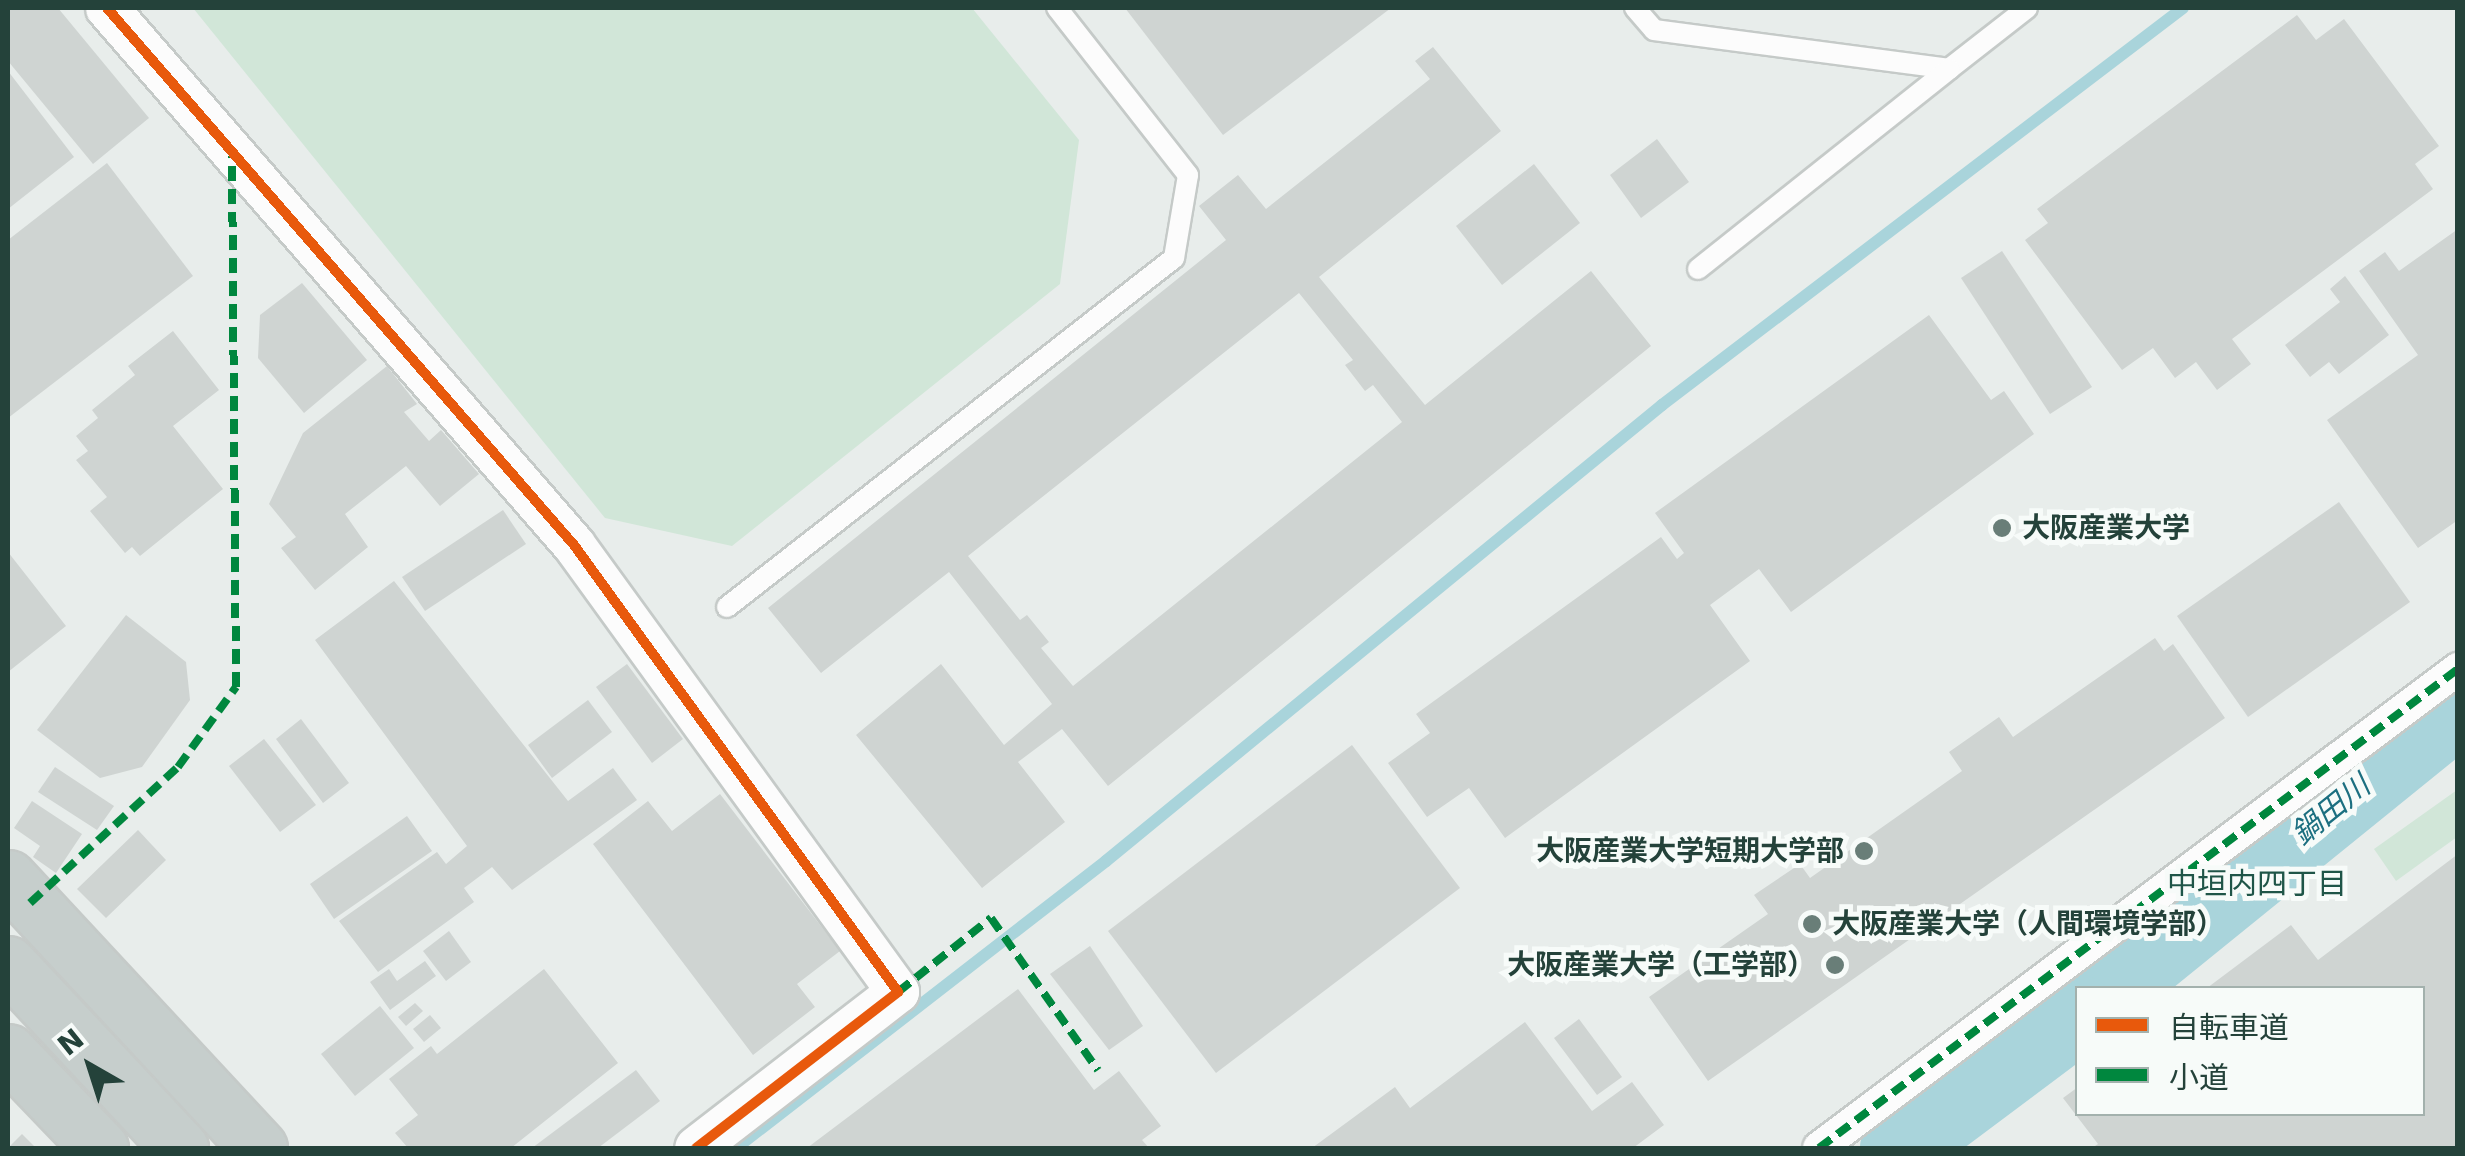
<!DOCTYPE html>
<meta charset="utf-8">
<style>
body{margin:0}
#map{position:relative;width:2465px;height:1156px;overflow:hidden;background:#e8edeb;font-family:"DejaVu Sans","Noto Sans JP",sans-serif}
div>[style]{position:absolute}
.green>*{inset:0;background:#d1e6d8}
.stream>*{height:12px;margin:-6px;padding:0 6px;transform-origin:6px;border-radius:6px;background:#a9d4db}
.river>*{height:78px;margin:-39px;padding:0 39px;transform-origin:39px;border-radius:39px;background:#a9d4db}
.building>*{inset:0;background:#cfd4d2}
.roads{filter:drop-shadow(2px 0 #c5cac8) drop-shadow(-2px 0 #c5cac8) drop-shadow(0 2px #c5cac8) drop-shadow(0 -2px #c5cac8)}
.service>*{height:20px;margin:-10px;padding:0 10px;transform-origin:10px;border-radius:10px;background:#fcfcfc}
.pedestrian>*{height:32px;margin:-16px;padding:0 16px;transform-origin:16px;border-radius:16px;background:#fcfcfc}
.minor>*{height:42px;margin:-21px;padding:0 21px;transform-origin:21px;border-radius:21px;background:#fcfcfc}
.trunk>*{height:55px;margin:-27.5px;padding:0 27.5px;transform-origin:27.5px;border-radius:27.5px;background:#c6cecc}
.quiet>*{height:8px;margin-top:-4px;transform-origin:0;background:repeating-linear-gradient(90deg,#00873e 0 15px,transparent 0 23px)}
.cycleway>*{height:10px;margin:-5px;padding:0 5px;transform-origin:5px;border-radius:5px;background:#e8590c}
.dots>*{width:28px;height:28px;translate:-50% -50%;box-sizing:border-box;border:5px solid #f7fbf9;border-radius:50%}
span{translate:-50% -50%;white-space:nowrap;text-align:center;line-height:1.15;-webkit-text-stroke:10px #f7fbf9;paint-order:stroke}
.poi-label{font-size:28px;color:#24423a;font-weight:700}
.left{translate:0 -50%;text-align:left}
.right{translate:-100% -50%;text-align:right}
.water-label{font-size:30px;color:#1c6f80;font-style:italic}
.neighbourhood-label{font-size:30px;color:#1f5548}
.frame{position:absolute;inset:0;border:10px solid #24423a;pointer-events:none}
.legend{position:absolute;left:2075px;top:986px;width:350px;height:130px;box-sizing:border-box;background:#f7fbf9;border:2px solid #a3b1ad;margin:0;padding:12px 18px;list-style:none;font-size:30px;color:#24423a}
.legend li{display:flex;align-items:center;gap:20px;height:50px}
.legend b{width:50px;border:2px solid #a3b1ad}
.north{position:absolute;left:40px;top:1016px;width:100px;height:100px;-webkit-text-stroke:8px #f7fbf9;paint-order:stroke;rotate:321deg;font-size:28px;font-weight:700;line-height:40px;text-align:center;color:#24423a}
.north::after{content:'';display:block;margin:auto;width:35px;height:45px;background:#24423a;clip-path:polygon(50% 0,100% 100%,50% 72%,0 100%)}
</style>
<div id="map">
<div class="green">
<div style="clip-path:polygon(193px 8px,972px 8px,1079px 140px,1060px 284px,732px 546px,605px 518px)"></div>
<div style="clip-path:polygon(2457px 790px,2457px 837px,2396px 881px,2374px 849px)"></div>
</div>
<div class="stream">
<div style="left:736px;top:1148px;width:468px;rotate:-37.8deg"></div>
<div style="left:1106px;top:861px;width:719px;rotate:-39.36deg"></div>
<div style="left:1662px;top:405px;width:655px;rotate:-37.31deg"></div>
</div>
<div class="river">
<div style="left:2111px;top:988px;width:447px;rotate:-39deg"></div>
<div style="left:1899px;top:1148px;width:224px;rotate:-36.8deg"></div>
</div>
<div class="building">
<div style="clip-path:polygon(8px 8px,58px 8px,149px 118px,93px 164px,8px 61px)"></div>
<div style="clip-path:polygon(1125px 8px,1391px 8px,1223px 135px)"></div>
<div style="clip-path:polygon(2297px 15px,2316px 40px,2344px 19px,2439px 146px,2415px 164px,2433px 189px,2232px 339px,2251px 364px,2217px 390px,2196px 362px,2175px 378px,2153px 348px,2122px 370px,2025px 240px,2048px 223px,2037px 209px)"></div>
<div style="clip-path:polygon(evenodd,1433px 47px,1501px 131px,1319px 277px,1425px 405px,1591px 271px,1651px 346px,1108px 786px,1062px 729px,1018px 762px,1065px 822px,982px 888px,856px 735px,941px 664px,1004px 745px,1052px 704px,949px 572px,821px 673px,768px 608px,1226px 240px,1199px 206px,1238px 175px,1266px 209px,1430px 79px,1415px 61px,1433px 47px,1299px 293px,1353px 360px,1345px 365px,1365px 391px,1373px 385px,1402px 422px,1073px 686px,1041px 648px,1049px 642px,1027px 615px,1020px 620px,968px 556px,1299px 293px)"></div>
<div style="clip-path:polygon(8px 71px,74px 157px,8px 209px)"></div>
<div style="clip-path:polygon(1657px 139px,1689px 182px,1641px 218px,1610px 175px)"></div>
<div style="clip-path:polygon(107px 163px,193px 276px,8px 418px,8px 240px)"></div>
<div style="clip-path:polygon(1534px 164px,1580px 223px,1502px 285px,1456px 226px)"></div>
<div style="clip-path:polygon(2458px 229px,2458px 520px,2418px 548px,2327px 420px,2418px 355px,2359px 271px,2385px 252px,2399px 271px)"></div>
<div style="clip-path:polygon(2002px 251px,2092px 387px,2050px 414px,1961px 278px)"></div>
<div style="clip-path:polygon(2345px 276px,2389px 335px,2339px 374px,2329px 362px,2310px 377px,2285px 345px,2340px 302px,2330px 289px)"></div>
<div style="clip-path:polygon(302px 283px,367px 360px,304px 413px,258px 358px,260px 315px)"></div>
<div style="clip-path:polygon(1929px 315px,1991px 400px,2004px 391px,2034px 434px,1791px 612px,1759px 569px,1710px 605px,1750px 661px,1505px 838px,1469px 788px,1427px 817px,1388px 763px,1430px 733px,1416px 714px,1661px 537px,1677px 559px,1684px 553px,1655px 513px)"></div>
<div style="clip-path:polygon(173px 331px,219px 390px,173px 426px,223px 489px,140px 556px,132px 547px,125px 553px,90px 511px,107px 497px,76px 460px,88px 451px,76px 436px,98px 418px,92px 410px,135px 375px,128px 366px)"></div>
<div style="clip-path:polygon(387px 366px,417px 404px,404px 412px,429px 441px,441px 430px,479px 474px,440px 506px,406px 466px,345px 514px,368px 547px,315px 590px,281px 548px,296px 537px,269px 504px,303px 433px)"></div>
<div style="clip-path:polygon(2339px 502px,2410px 602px,2248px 717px,2177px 616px)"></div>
<div style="clip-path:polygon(503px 510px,526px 544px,425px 611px,402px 577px)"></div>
<div style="clip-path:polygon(8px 552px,66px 626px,8px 672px)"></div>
<div style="clip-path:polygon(394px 581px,568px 801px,613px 768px,637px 800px,512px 890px,492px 867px,464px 888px,474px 902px,378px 972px,339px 921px,437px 852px,446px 864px,467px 846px,315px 640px)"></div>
<div style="clip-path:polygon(126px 615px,186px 662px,190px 700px,142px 767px,100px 778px,37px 730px)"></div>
<div style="clip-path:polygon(2155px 638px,2164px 651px,2173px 644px,2225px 718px,1708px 1081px,1649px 997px,1768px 914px,1754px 895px,1800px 864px,1810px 878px,1962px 771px,1949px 752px,1999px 717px,2013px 737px)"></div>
<div style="clip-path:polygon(627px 664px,683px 739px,652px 763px,596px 687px)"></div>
<div style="clip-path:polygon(588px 700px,612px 732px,552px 778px,528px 745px)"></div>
<div style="clip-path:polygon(301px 719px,349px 783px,323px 803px,276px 739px)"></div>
<div style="clip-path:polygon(264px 739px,316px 805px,280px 832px,229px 766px)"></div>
<div style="clip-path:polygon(1352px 745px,1460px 888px,1216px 1073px,1108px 931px)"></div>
<div style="clip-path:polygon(55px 767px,114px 806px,97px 830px,38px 792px)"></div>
<div style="clip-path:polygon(720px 794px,840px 951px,797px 984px,815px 1007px,753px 1055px,593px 844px,648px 801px,672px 831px)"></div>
<div style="clip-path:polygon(32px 801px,82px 834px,56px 873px,33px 857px,40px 846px,14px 828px)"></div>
<div style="clip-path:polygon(407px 816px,432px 851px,334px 919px,310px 884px)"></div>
<div style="clip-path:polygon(138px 830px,166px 860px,106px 918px,77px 889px)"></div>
<div style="clip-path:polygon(2458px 854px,2458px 1148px,2092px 1148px,2098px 1144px,2063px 1098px,2078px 1087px,2078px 1114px,2422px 1114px,2422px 988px,2207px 988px,2291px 925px,2318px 960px)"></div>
<div style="clip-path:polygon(449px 931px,471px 962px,446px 981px,423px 951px)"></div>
<div style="clip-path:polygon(1090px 946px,1143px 1026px,1109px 1050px,1050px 974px)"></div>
<div style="clip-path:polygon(425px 961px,436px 976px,390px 1010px,370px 982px,389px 969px,397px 981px)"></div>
<div style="clip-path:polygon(544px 969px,618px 1063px,511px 1148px,408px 1148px,395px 1133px,418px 1115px,389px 1079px,431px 1046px,437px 1054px)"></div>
<div style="clip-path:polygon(1018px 989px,1094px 1090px,1119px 1071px,1161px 1126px,1142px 1140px,1149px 1148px,807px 1148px)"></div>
<div style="clip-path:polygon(415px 1003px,423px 1011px,406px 1026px,398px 1017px)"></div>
<div style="clip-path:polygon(380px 1006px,414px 1048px,355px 1096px,321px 1054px)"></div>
<div style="clip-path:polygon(430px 1015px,441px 1028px,424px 1042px,413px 1029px)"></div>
<div style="clip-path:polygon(1579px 1019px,1622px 1077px,1597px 1095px,1554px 1038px)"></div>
<div style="clip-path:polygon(1525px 1022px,1592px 1111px,1632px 1082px,1664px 1125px,1633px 1148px,1312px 1148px,1395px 1087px,1410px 1108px)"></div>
<div style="clip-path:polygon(636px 1070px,660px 1101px,598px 1148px,532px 1148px)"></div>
<div style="clip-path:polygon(22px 1134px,36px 1148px,8px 1148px)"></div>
</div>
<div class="roads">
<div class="service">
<div style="left:1635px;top:8px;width:29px;rotate:49deg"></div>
<div style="left:1654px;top:30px;width:298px;rotate:7.5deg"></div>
<div style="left:1949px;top:69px;width:99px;rotate:-38deg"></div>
<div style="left:1698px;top:269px;width:321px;rotate:-38.5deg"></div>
<div style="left:727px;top:607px;width:567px;rotate:-37.98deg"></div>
<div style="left:1174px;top:258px;width:84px;rotate:-80.4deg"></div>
<div style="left:1188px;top:175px;width:212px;rotate:-128.1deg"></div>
</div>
<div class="pedestrian">
<div style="left:1819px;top:1148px;width:799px;rotate:-36.86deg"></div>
</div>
<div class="minor">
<div style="left:107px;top:8px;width:712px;rotate:48.99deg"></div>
<div style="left:574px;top:545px;width:552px;rotate:54.06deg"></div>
<div style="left:898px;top:992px;width:255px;rotate:142.3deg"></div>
</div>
<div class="trunk">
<div style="left:8px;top:878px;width:369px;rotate:47.1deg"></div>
<div style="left:8px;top:964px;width:252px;rotate:46.9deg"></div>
<div style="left:8px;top:1052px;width:133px;rotate:46.2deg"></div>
</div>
</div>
<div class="quiet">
<div style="left:30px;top:903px;width:201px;rotate:-42.6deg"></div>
<div style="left:178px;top:767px;width:99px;rotate:-54.1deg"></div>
<div style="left:236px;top:687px;width:531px;rotate:-90.43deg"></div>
<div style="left:898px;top:992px;width:119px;rotate:-38.5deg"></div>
<div style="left:991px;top:918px;width:186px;rotate:54.9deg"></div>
<div style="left:1819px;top:1148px;width:799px;rotate:-36.86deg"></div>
</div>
<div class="cycleway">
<div style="left:107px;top:8px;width:712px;rotate:48.99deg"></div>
<div style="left:574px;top:545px;width:552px;rotate:54.06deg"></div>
<div style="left:898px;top:992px;width:255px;rotate:142.3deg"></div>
</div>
<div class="dots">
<div style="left:2002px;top:528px;background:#697e78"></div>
<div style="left:1864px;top:851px;background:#697e78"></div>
<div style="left:1812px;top:924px;background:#697e78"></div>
<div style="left:1835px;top:965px;background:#697e78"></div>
</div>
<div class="poi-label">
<span class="left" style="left:2022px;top:528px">大阪産業大学</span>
<span class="right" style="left:1844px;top:851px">大阪産業大学短期大学部</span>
<span class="left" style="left:1832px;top:924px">大阪産業大学（人間環境学部）</span>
<span class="right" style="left:1815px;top:965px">大阪産業大学（工学部）</span>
</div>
<div class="water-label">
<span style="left:2331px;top:810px;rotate:-39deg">鍋田川</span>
</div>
<div class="neighbourhood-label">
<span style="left:2257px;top:884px">中垣内四丁目</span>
</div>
<div class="frame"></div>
<ul class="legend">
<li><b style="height:12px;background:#e8590c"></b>自転車道</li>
<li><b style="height:12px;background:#00873e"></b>小道</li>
</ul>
<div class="north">N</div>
</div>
